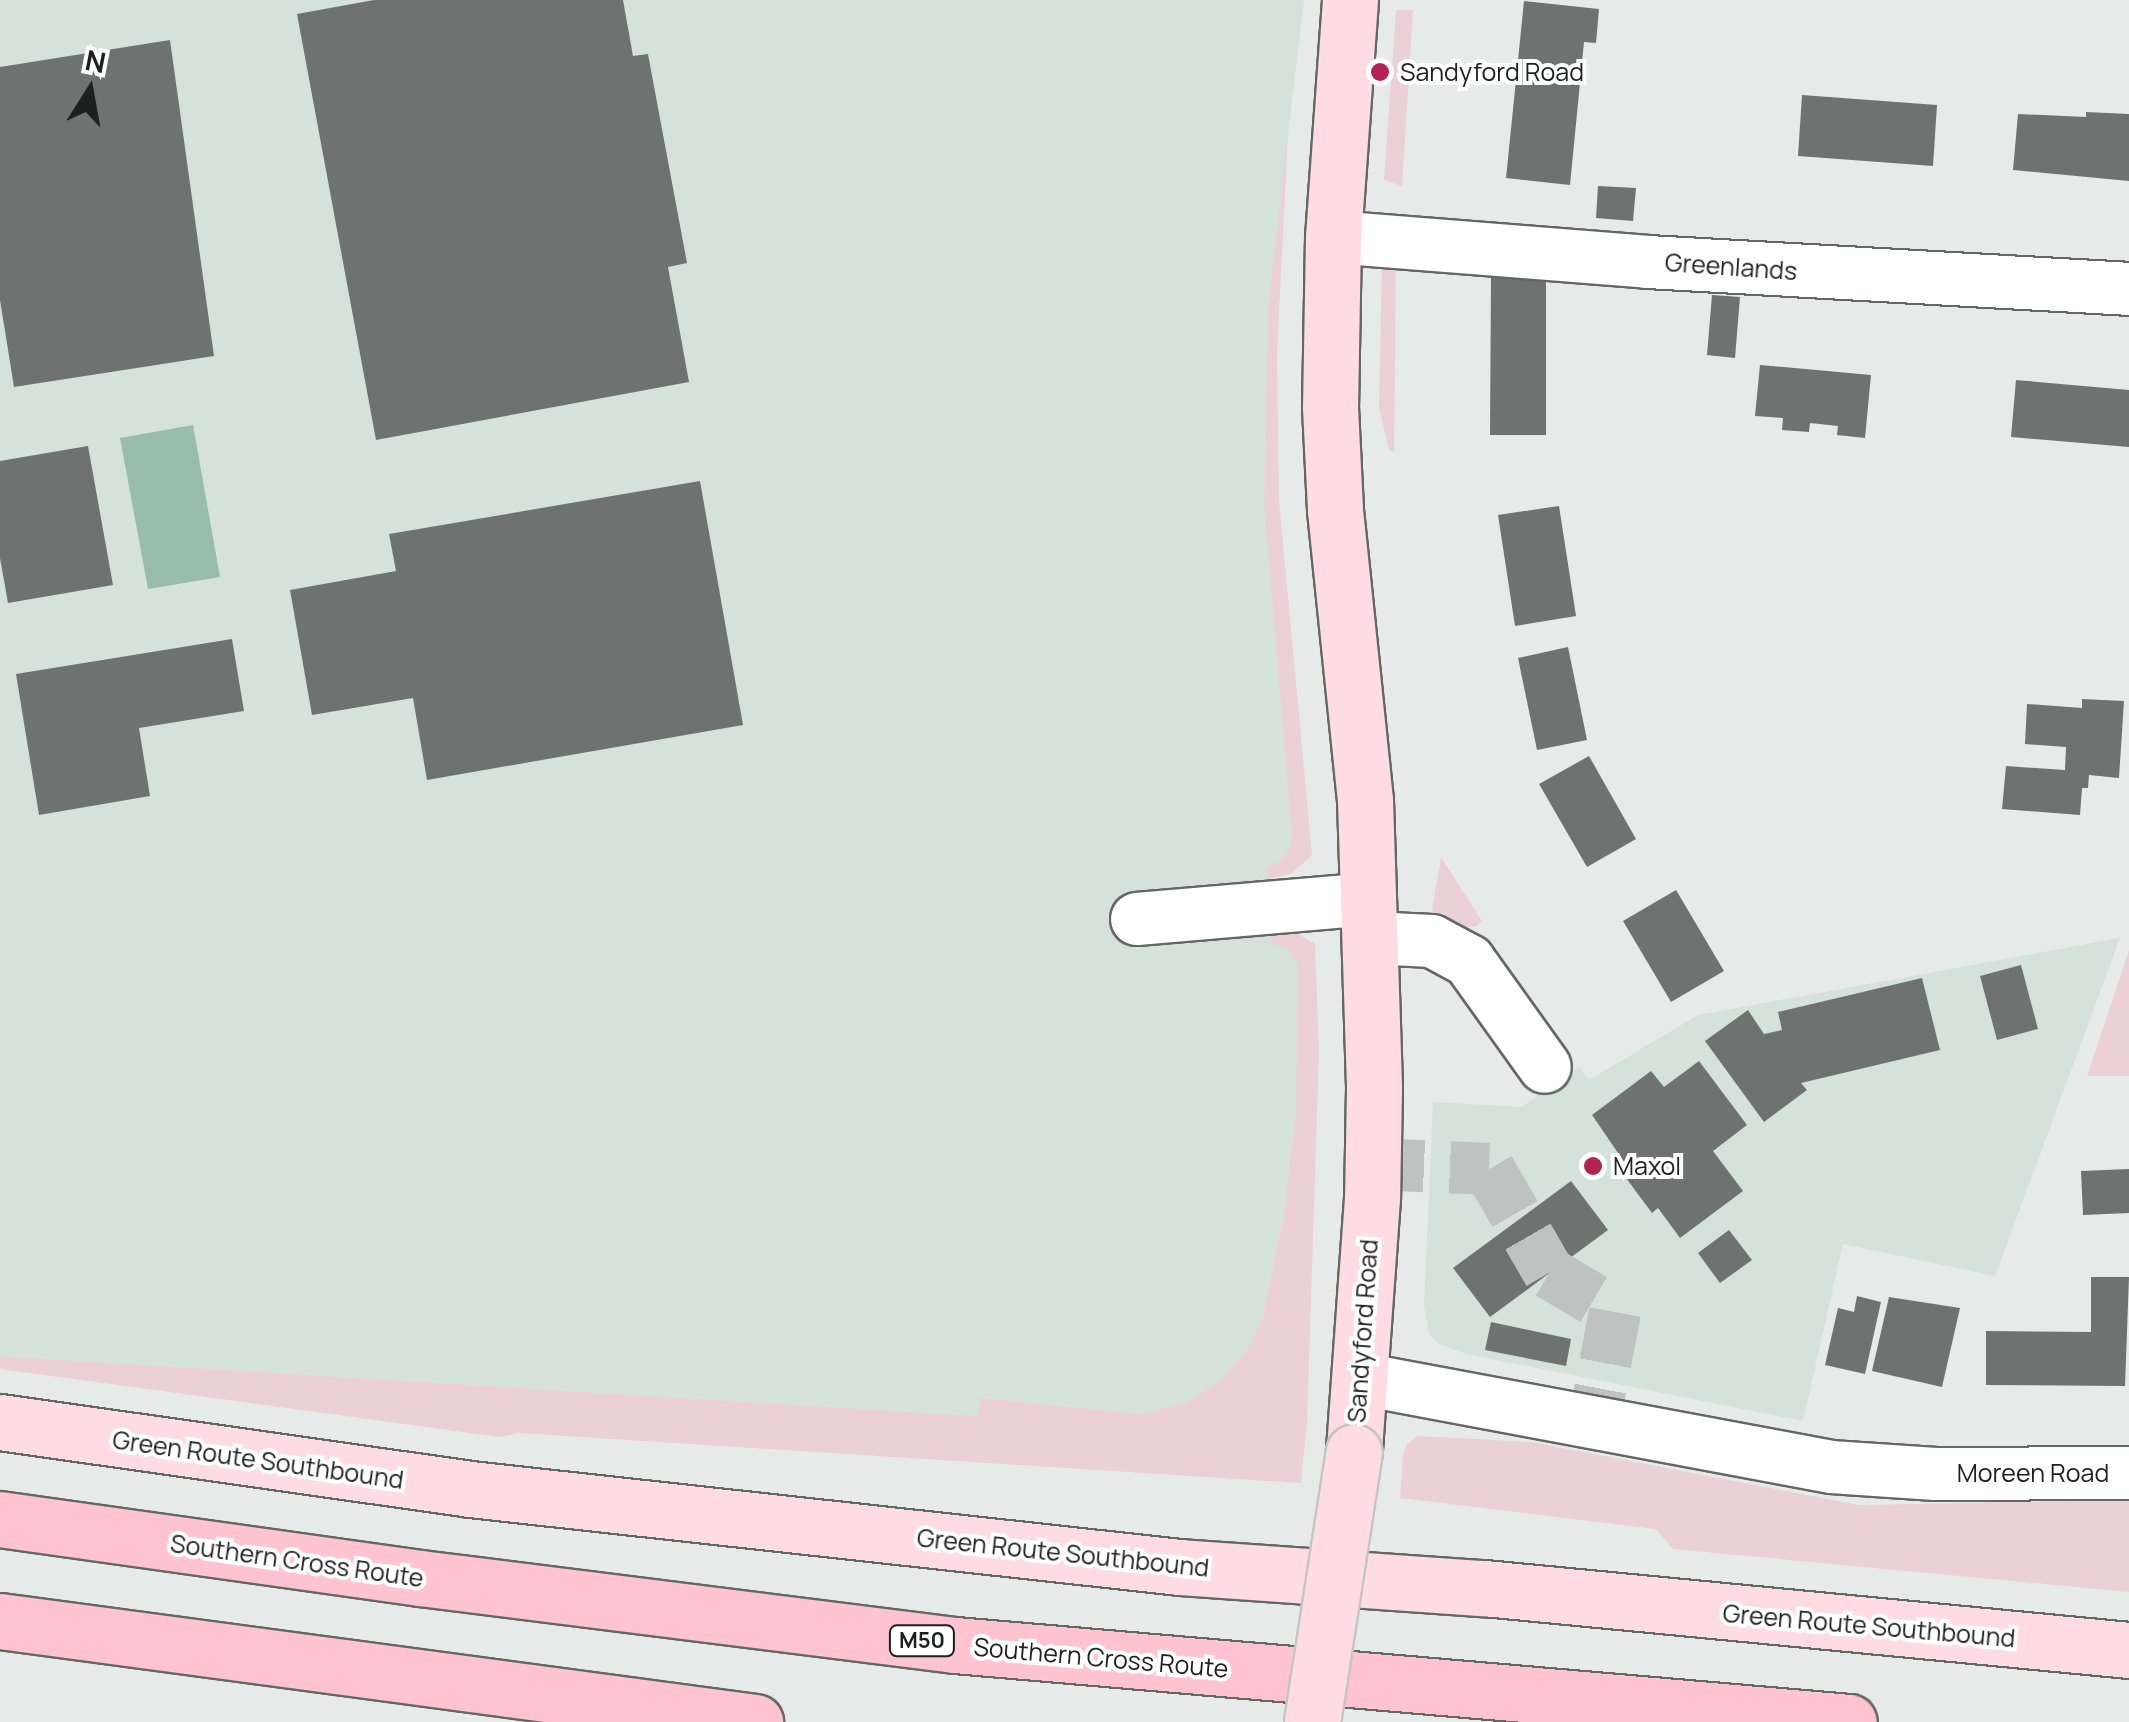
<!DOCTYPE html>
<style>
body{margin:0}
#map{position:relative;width:2129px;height:1722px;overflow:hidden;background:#e6ebe9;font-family:Manrope,sans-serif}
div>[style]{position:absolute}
.built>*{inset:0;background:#d4e2db}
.green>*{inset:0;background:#ebd0d5}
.water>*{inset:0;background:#98bdac}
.building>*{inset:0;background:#6e7371}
.minor-tunnel>*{height:52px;margin-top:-26px;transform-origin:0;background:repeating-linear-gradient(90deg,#bec2c1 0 52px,transparent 0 78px)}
.roads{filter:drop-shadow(2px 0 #636865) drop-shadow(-2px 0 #636865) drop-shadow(0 2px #636865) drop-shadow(0 -2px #636865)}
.minor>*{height:52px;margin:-26px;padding:0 26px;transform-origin:26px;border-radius:26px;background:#fff}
.major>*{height:55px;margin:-27.5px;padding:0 27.5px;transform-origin:27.5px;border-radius:27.5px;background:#ffdce2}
.highway>*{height:55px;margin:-27.5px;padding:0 27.5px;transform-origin:27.5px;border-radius:27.5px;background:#ffc4cf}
.bridges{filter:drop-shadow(2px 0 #c4c5c5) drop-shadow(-2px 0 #c4c5c5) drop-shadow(0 2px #c4c5c5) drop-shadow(0 -2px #c4c5c5)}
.major-bridge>*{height:55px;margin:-27.5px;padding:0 27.5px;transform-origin:27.5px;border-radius:27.5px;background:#ffdce2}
.dots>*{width:28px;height:28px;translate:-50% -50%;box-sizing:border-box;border:5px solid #fff;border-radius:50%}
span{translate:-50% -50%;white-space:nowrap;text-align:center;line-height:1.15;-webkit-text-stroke:8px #fff;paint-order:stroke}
.shield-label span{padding:2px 8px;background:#fff;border:2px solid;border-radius:8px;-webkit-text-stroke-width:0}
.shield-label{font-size:22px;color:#1e1f1f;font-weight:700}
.poi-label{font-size:25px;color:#1e1f1f}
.left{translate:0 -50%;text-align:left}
.street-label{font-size:25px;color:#1e1f1f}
.north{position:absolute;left:40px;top:40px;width:100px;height:100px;-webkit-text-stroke:8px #fff;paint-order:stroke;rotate:11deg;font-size:28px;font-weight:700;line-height:40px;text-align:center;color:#1e1f1f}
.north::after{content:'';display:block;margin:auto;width:35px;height:45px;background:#1e1f1f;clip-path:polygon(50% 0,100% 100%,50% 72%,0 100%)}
</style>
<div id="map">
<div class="built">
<div style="clip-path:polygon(0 0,1304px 0,1268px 306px,1264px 505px,1292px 840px,1283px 860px,1266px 867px,1270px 942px,1287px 948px,1297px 965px,1296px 1110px,1283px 1219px,1262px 1320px,1246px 1351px,1220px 1380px,1185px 1403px,1141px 1414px,980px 1398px,979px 1416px,0 1356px)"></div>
<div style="clip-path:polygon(2120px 938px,1995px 1276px,1843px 1244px,1803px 1421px,1466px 1354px,1439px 1344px,1429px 1334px,1424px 1305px,1433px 1102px,1521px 1107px,1579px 1067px,1589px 1080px,1698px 1015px)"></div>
</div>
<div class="green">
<div style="clip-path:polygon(1396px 10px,1413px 10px,1402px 186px,1384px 180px)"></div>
<div style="clip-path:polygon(1288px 133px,1277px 355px,1279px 500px,1312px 855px,1291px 874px,1267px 879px,1266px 867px,1283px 860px,1292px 840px,1264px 506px,1268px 306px)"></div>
<div style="clip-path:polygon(1396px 260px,1394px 453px,1389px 449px,1379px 408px,1382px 267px)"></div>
<div style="clip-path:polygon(1441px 857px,1482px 921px,1477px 926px,1459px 928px,1437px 920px,1432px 910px)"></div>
<div style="clip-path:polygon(1269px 927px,1288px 928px,1315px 944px,1319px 1051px,1307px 1423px,1301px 1483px,519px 1433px,500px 1437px,0 1369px,0 1356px,978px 1416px,980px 1398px,1141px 1414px,1185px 1403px,1220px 1380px,1246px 1351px,1262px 1320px,1283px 1219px,1296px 1110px,1297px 965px,1287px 948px,1270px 943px)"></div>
<div style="clip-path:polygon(2129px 950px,2129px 1076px,2087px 1076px)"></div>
<div style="clip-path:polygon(1418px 1436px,1531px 1442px,1859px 1505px,2129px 1500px,2129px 1592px,1673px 1549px,1656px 1529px,1400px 1498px,1403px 1455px,1407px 1444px)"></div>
</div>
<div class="water">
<div style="clip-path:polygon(193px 425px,220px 577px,148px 589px,120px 438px)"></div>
</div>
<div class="building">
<div style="clip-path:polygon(374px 0,623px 0,633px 56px,648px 54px,687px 263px,668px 267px,689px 382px,376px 440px,297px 14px)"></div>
<div style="clip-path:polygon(1524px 1px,1599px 9px,1596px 43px,1584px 42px,1570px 185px,1506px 178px)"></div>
<div style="clip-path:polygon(170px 40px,214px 356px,14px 387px,0 300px,0 67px)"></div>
<div style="clip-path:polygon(1802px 95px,1937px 105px,1933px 166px,1798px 156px)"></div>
<div style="clip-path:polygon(2086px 112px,2129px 114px,2129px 181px,2013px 170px,2018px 114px,2086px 117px)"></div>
<div style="clip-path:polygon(1598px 186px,1636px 188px,1633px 221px,1596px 218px)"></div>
<div style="clip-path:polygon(1491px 278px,1546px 278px,1546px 435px,1490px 435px)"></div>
<div style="clip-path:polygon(1712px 295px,1740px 297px,1735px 358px,1707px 355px)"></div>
<div style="clip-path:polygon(1760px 365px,1871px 375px,1865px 438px,1837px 435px,1838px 426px,1810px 423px,1809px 432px,1782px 430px,1783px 418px,1755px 416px)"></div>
<div style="clip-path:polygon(2016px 380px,2129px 390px,2129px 447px,2011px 437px)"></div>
<div style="clip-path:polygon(88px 446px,113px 585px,8px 603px,0 558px,0 461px)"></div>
<div style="clip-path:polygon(700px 481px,743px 725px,427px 780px,413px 698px,312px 715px,290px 590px,396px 571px,389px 534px)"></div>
<div style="clip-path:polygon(1559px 506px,1576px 616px,1515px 626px,1498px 515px)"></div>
<div style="clip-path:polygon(232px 639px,244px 711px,139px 728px,150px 796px,39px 815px,16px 674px)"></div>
<div style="clip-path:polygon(1568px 647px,1587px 740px,1537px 750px,1518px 658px)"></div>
<div style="clip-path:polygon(2082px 699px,2124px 701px,2119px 778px,2089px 775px,2088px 788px,2082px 788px,2080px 815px,2002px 809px,2006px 766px,2065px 770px,2066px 747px,2025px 744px,2027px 704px,2082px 708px)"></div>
<div style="clip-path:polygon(1589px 756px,1636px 839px,1587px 867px,1539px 784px)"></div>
<div style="clip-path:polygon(1676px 890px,1724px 971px,1671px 1002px,1623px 921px)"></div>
<div style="clip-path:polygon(2021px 965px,2038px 1029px,1997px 1040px,1980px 976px)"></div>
<div style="clip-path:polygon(1922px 978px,1940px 1050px,1801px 1083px,1807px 1090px,1764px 1122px,1705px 1041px,1748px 1010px,1764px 1034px,1782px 1030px,1778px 1012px)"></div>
<div style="clip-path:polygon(1699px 1061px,1747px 1125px,1713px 1151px,1743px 1191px,1680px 1238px,1658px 1208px,1652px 1213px,1623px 1174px,1629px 1169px,1592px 1115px,1651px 1071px,1664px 1087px)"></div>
<div style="clip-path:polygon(2129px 1169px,2129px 1213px,2083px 1215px,2081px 1171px)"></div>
<div style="clip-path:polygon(1571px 1181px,1608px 1230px,1490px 1317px,1453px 1268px)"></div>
<div style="clip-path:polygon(1729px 1230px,1752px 1260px,1720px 1283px,1698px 1253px)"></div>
<div style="clip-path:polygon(2091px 1277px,2129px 1277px,2125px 1386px,1986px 1385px,1986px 1331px,2091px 1332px)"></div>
<div style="clip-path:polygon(1857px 1296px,1881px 1302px,1865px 1374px,1825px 1365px,1838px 1308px,1854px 1312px)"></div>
<div style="clip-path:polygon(1889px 1297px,1960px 1308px,1942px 1387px,1872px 1371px)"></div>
<div style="clip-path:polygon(1491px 1322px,1571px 1339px,1566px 1366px,1485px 1350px)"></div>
</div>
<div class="minor-tunnel">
<div style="left:1372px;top:1164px;width:117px;rotate:2.4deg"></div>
<div style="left:1489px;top:1169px;width:120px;rotate:60deg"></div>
<div style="left:1549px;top:1273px;width:77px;rotate:30.6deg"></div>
<div style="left:1615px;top:1312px;width:112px;rotate:100.8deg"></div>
</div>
<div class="roads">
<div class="minor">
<div style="left:1333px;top:237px;width:316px;rotate:4.5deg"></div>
<div style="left:1648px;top:262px;width:482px;rotate:3.2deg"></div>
<div style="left:1137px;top:919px;width:233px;rotate:-4.9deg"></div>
<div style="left:1371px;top:938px;width:61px;rotate:2.8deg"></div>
<div style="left:1432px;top:941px;width:42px;rotate:28.4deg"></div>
<div style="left:1469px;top:961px;width:130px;rotate:54.4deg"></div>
<div style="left:1361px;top:1379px;width:478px;rotate:10.6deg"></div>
<div style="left:1831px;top:1467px;width:105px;rotate:3.8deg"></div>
<div style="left:1936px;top:1474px;width:193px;rotate:-0.3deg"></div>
</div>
<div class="major">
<div style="left:1350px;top:0;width:238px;rotate:94.1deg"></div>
<div style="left:1333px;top:237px;width:170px;rotate:91deg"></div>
<div style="left:1330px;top:407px;width:103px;rotate:87.2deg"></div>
<div style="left:1335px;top:510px;width:292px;rotate:84.1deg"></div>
<div style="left:1365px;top:800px;width:288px;rotate:88.2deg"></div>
<div style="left:1374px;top:1088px;width:110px;rotate:91deg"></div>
<div style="left:1372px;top:1198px;width:255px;rotate:94.1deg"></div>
<div style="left:0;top:1422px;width:475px;rotate:8.1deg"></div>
<div style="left:470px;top:1489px;width:714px;rotate:6.27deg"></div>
<div style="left:1180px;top:1567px;width:305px;rotate:4deg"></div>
<div style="left:1484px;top:1588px;width:648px;rotate:5.49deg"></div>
</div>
<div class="highway">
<div style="left:0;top:1519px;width:424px;rotate:8deg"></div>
<div style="left:420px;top:1578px;width:539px;rotate:7.14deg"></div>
<div style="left:955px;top:1645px;width:897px;rotate:4.92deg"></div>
<div style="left:0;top:1621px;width:762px;rotate:7.62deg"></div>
</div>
</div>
<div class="bridges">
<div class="major-bridge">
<div style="left:1312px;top:1722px;width:273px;rotate:-81.2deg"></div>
</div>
</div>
<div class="dots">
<div style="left:1380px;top:72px;background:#b32355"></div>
<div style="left:1593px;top:1166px;background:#b32355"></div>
</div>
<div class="shield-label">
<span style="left:922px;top:1641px">M50</span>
</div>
<div class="poi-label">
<span class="left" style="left:1400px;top:72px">Sandyford Road</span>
<span class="left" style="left:1613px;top:1166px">Maxol</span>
</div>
<div class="street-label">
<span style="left:1731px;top:267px;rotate:4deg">Greenlands</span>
<span style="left:1363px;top:1331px;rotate:-86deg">Sandyford Road</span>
<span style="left:258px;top:1460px;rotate:8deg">Green Route Southbound</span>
<span style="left:2033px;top:1473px">Moreen Road</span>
<span style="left:1063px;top:1553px;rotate:6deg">Green Route Southbound</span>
<span style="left:297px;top:1561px;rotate:8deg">Southern Cross Route</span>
<span style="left:1869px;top:1626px;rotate:5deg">Green Route Southbound</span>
<span style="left:1101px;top:1658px;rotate:5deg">Southern Cross Route</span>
</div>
<div class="north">N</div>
</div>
